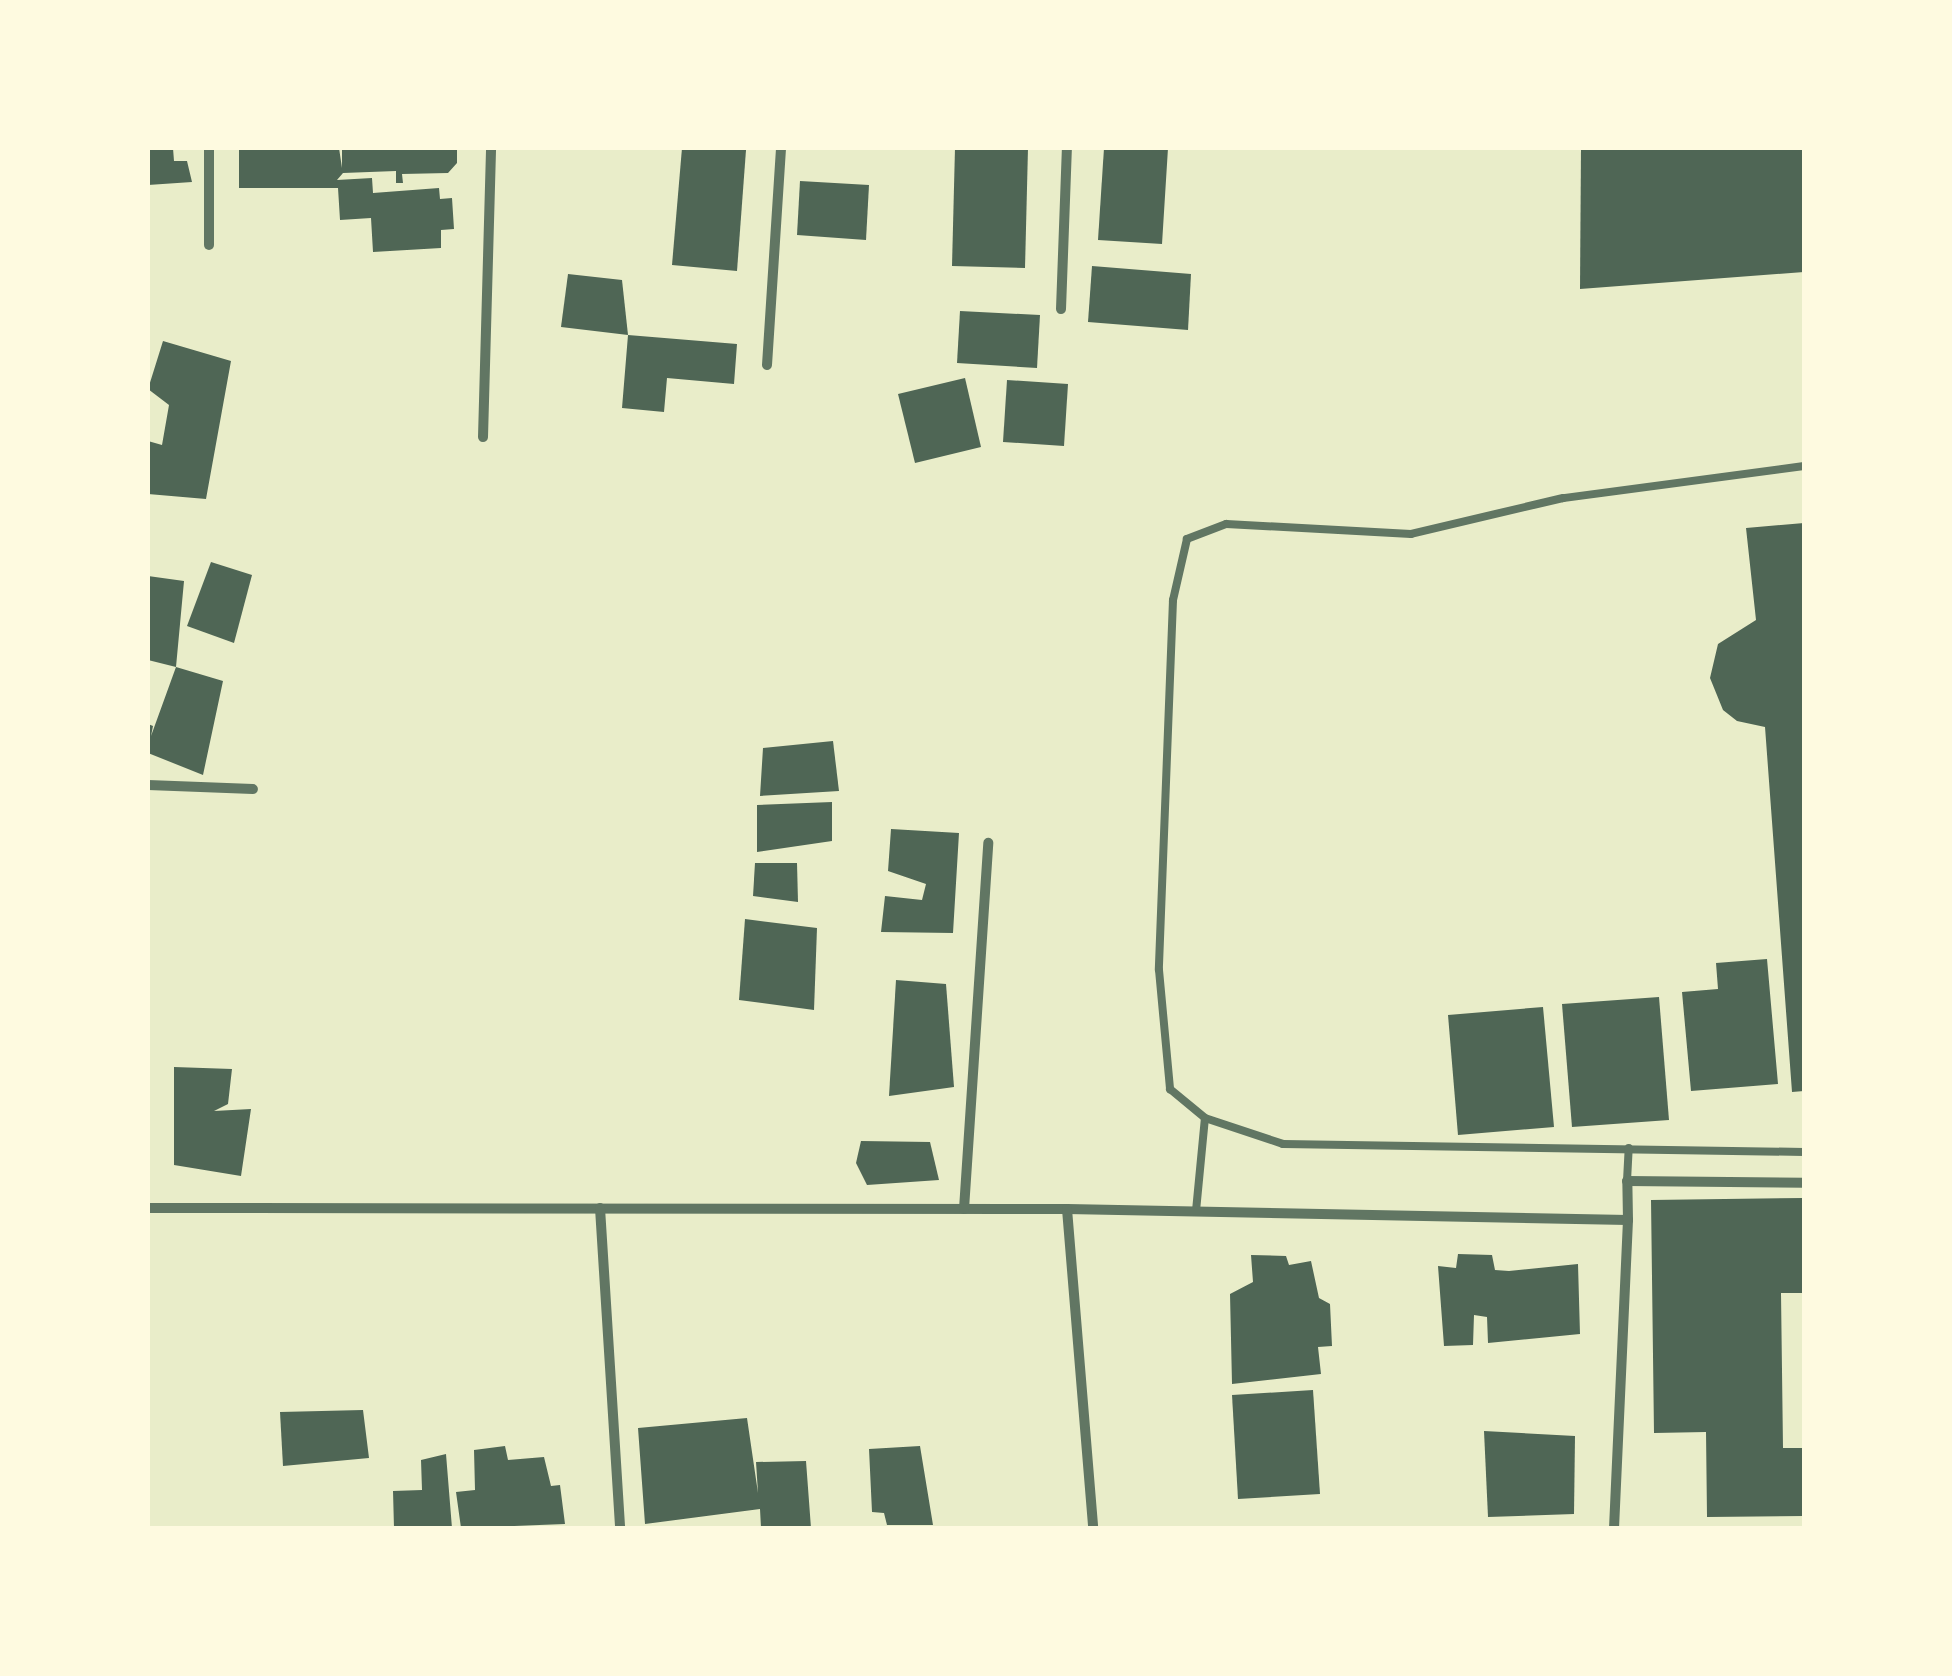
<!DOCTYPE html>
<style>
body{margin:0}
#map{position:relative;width:1952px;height:1676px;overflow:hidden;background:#e9edc9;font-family:"Roboto Condensed",sans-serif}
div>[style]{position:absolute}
.building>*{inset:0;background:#4f6655}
.service>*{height:8px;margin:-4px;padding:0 4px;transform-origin:4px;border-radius:4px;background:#617663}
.minor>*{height:10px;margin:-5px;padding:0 5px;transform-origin:5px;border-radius:5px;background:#617663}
span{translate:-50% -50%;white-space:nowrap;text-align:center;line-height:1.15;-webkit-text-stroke:8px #fefae0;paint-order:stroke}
.frame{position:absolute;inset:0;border:150px solid #fefae0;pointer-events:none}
</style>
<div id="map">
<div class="building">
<div style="clip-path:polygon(148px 148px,173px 148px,174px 161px,187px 161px,192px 182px,148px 185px)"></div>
<div style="clip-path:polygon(239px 148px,339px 148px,342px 168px,342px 148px,457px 148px,457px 163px,448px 173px,402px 174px,403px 183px,396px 183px,396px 171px,343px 173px,337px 180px,372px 178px,373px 193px,439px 188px,440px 199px,452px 198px,454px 229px,441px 230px,441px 248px,373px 252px,371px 218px,340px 220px,338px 188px,239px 188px)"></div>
<div style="clip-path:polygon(682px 148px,746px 150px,737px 271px,672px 265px)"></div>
<div style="clip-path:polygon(955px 148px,1028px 148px,1025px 268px,952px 266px)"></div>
<div style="clip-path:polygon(1104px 148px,1168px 148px,1162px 244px,1098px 240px)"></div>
<div style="clip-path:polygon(1581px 148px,1804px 148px,1804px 272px,1580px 289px)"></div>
<div style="clip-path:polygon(800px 181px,869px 185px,866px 240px,797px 235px)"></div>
<div style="clip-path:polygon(1092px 266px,1191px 274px,1188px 330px,1088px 322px)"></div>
<div style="clip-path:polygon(568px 274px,622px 280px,628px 335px,561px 327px)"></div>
<div style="clip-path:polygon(960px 311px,1040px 315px,1037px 368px,957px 363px)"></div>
<div style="clip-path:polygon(628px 335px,737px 344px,734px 384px,667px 378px,664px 412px,622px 408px)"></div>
<div style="clip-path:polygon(163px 341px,231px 361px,206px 499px,148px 494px,148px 441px,162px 445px,169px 405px,148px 389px)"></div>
<div style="clip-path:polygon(965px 378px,981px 447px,915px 463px,898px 394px)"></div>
<div style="clip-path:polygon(1007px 380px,1068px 384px,1064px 446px,1003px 442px)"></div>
<div style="clip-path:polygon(1804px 523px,1804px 1091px,1792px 1092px,1765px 727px,1737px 721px,1723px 710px,1710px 678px,1718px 644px,1756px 620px,1746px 528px)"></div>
<div style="clip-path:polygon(211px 562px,252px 575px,234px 643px,187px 626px)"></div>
<div style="clip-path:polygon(148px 576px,184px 581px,176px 667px,148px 660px)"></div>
<div style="clip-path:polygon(176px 667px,223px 681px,203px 775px,148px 753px,148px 724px,153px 726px,151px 736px)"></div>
<div style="clip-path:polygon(833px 741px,839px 791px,760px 796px,763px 748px)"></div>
<div style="clip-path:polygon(832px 802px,832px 841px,757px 852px,757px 805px)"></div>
<div style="clip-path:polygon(891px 829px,959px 833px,953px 933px,881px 932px,885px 896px,922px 900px,926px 884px,888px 871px)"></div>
<div style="clip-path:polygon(755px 863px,797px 863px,798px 902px,753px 896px)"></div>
<div style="clip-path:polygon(745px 919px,817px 928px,814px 1010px,739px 1000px)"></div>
<div style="clip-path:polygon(1767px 959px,1778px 1084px,1691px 1091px,1682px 992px,1718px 989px,1716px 963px)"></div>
<div style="clip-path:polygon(896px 980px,946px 984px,954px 1087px,889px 1096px)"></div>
<div style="clip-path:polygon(1659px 997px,1669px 1120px,1572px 1127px,1562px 1004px)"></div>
<div style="clip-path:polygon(1543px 1007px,1554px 1127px,1458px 1135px,1448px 1015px)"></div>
<div style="clip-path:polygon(174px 1067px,232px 1069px,228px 1104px,214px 1111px,251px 1109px,241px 1176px,174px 1165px)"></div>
<div style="clip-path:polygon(861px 1141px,930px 1142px,939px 1180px,867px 1185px,856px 1163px)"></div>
<div style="clip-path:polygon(1804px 1198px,1804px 1293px,1781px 1293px,1783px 1448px,1804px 1448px,1804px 1516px,1707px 1517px,1706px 1432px,1654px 1433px,1651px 1200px)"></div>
<div style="clip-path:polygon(1458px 1254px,1492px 1255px,1495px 1270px,1509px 1271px,1578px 1264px,1580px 1334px,1488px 1343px,1487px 1317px,1474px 1315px,1473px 1345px,1444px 1346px,1438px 1266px,1456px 1268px)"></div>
<div style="clip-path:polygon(1251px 1255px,1286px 1256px,1289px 1265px,1311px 1261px,1319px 1298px,1330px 1304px,1332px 1346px,1318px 1347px,1321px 1374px,1232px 1384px,1230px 1294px,1253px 1282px)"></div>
<div style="clip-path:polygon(1313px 1390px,1320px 1494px,1238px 1499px,1232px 1395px)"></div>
<div style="clip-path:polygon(363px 1410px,369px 1458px,283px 1466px,280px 1412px)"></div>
<div style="clip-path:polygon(747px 1418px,758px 1493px,756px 1462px,806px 1461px,811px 1528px,761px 1528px,760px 1509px,645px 1524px,638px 1428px)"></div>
<div style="clip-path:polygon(1484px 1431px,1575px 1436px,1574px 1514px,1488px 1517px)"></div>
<div style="clip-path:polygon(505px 1446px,508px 1460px,544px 1457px,551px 1486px,560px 1485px,565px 1524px,461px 1528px,456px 1492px,475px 1490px,474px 1450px)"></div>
<div style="clip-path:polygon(920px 1446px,933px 1525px,887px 1525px,884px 1513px,872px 1512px,869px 1449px)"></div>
<div style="clip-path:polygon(446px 1454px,452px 1528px,394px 1528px,393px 1491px,422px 1490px,421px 1460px)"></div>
</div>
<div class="service">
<div style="left:1804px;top:466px;width:243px;rotate:172.4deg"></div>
<div style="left:1563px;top:498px;width:156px;rotate:166.7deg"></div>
<div style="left:1411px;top:534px;width:185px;rotate:-176.9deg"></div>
<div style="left:1226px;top:524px;width:42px;rotate:159deg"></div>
<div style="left:1187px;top:539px;width:63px;rotate:102.9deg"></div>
<div style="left:1173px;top:600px;width:370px;rotate:92.2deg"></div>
<div style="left:1159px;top:970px;width:120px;rotate:84.7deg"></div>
<div style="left:1170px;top:1089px;width:45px;rotate:39.6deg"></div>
<div style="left:1205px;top:1118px;width:82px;rotate:18.4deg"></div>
<div style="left:1283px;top:1144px;width:521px;rotate:0.88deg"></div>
<div style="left:1627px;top:1181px;width:33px;rotate:-87deg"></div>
<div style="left:1196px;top:1211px;width:93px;rotate:-84.5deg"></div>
</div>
<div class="minor">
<div style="left:209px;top:245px;width:97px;rotate:-90deg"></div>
<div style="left:1061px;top:309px;width:161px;rotate:-87.9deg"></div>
<div style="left:767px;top:365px;width:217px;rotate:-86.3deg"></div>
<div style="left:483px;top:437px;width:289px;rotate:-88.4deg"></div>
<div style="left:148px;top:785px;width:105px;rotate:2.2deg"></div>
<div style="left:148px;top:1208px;width:919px;rotate:0.06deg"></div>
<div style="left:1067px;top:1209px;width:561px;rotate:1.12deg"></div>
<div style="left:1628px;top:1220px;width:308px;rotate:92.6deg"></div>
<div style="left:600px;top:1208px;width:321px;rotate:86.4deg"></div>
<div style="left:964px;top:1209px;width:367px;rotate:-86.2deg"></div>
<div style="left:1067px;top:1209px;width:320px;rotate:85.3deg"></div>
<div style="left:1628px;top:1220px;width:39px;rotate:-91deg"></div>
<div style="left:1627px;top:1181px;width:177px;rotate:0.6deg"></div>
</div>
<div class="frame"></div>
</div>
